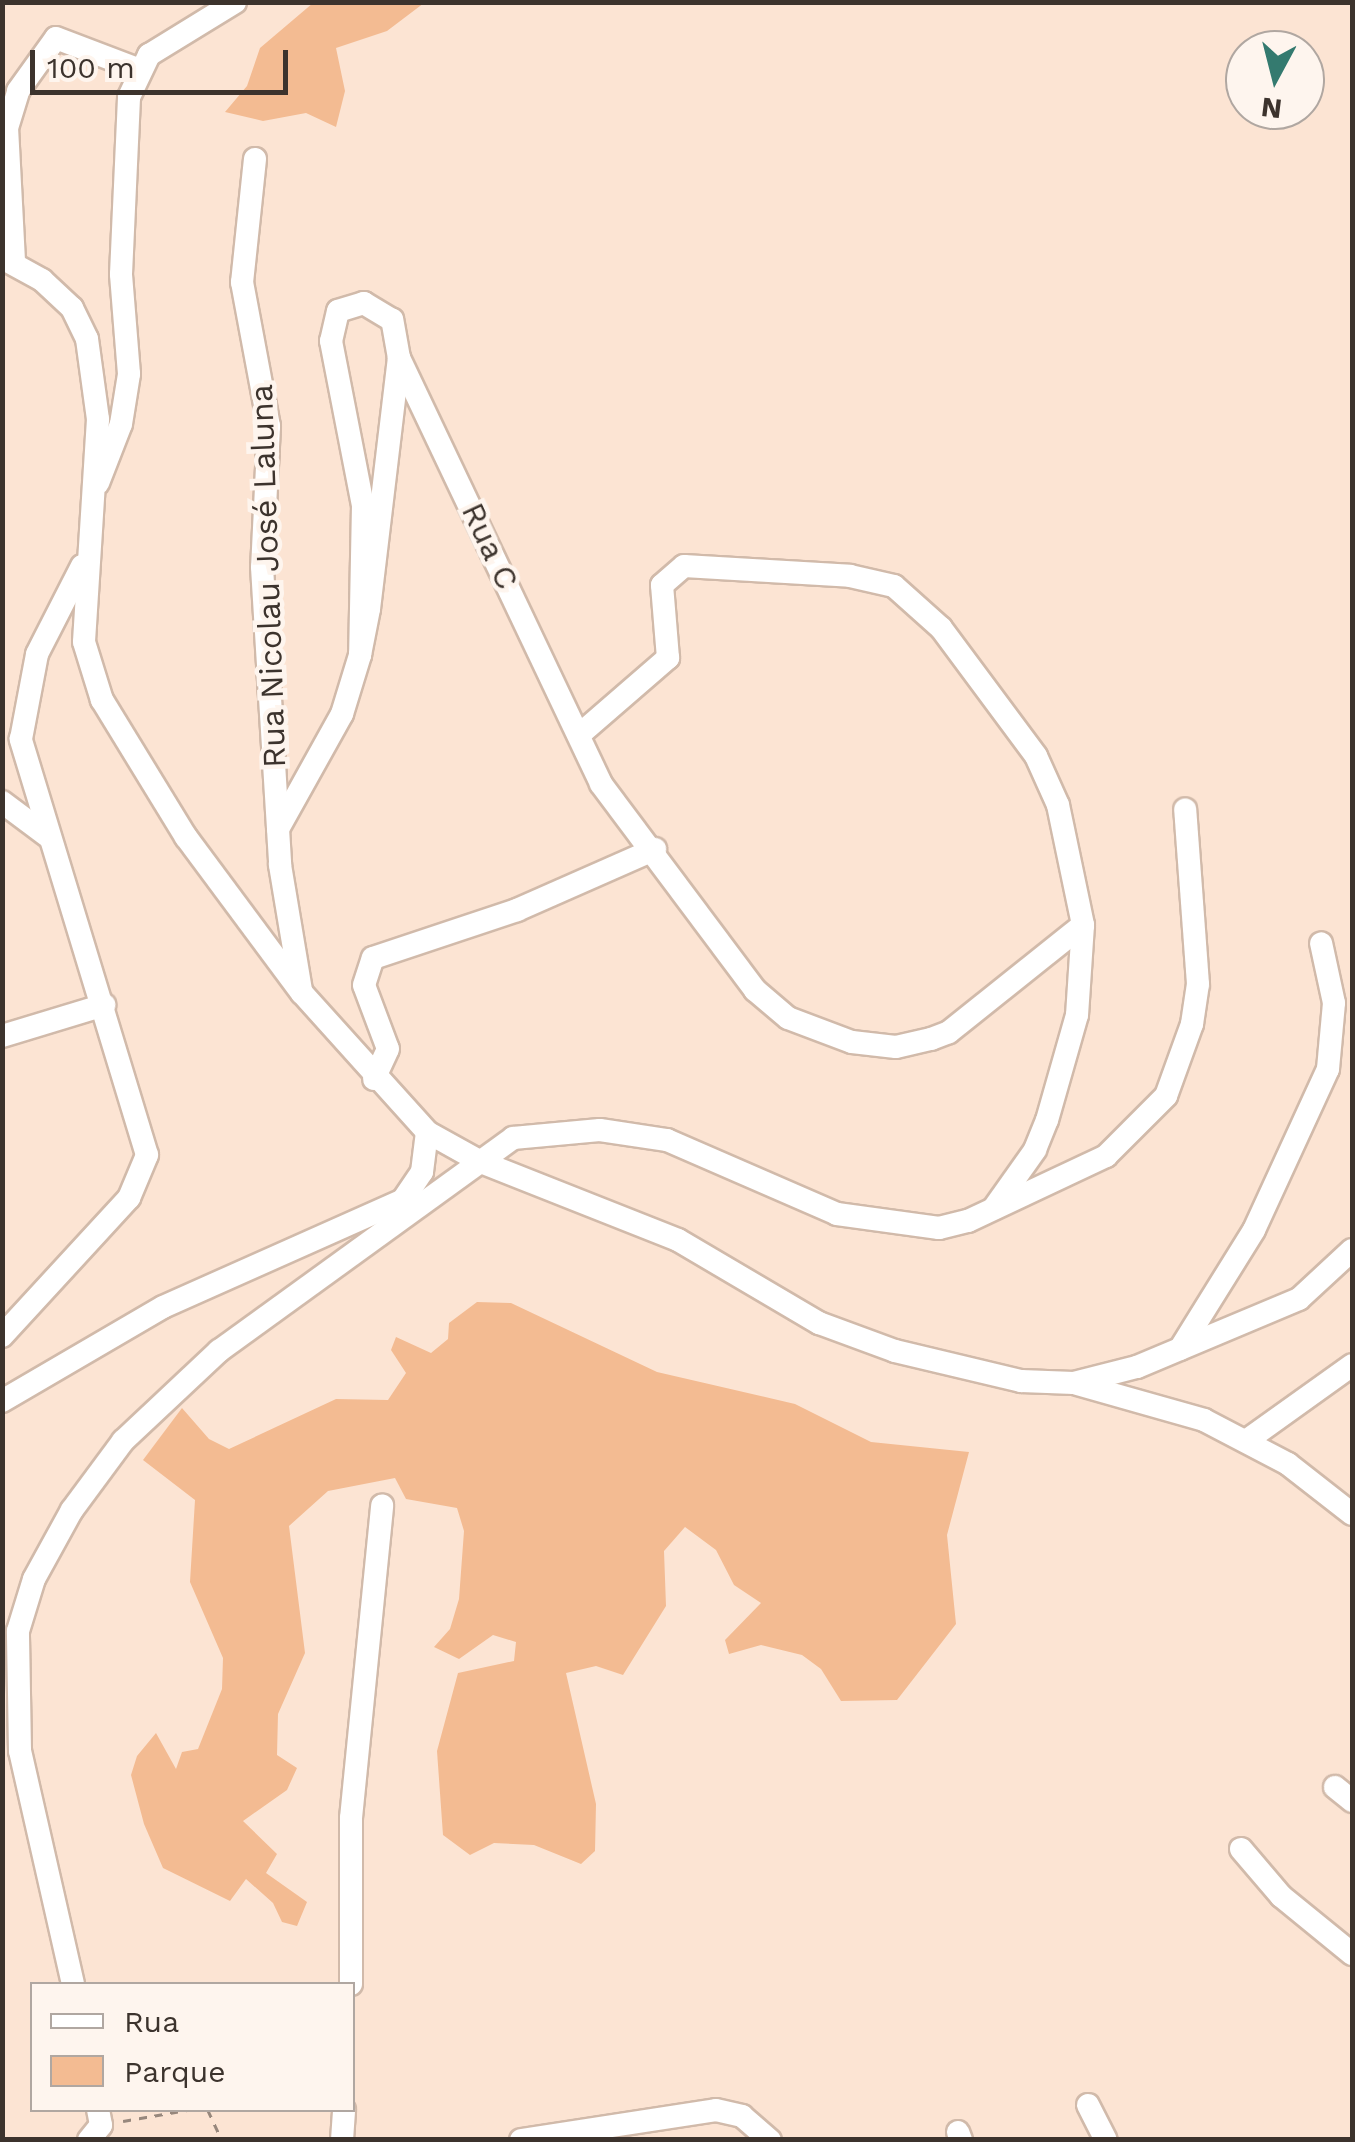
<!DOCTYPE html>
<meta charset="utf-8">
<style>
body{margin:0}
#map{position:relative;width:1355px;height:2142px;overflow:hidden;background:#fce4d3;font-family:"Work Sans",sans-serif}
div>[style]{position:absolute}
.green>*{inset:0;background:#f3bb92}
.path>*{height:2.5px;margin-top:-1.25px;transform-origin:0;background:repeating-linear-gradient(90deg,#97877c 0 8px,transparent 0 16px)}
.roads{filter:drop-shadow(2px 0 #d1baaa) drop-shadow(-2px 0 #d1baaa) drop-shadow(0 2px #d1baaa) drop-shadow(0 -2px #d1baaa)}
.minor>*{height:22px;margin:-11px;padding:0 11px;transform-origin:11px;border-radius:11px;background:#fff}
span{translate:-50% -50%;white-space:nowrap;text-align:center;line-height:1.15;-webkit-text-stroke:9px #fef5ee;paint-order:stroke}
.street-label{font-size:32px;color:#3c332d}
.frame{position:absolute;inset:0;border:5px solid #3c332d;pointer-events:none}
.legend{position:absolute;left:30px;top:1982px;width:325px;height:130px;box-sizing:border-box;background:#fef5ee;border:2px solid #b0a7a1;margin:0;padding:12px 18px;list-style:none;font-size:30px;color:#3c332d}
.legend li{display:flex;align-items:center;gap:20px;height:50px}
.legend b{width:50px;border:2px solid #b0a7a1}
.north{position:absolute;left:1225px;top:30px;width:100px;height:100px;box-sizing:border-box;background:#fef5ee;border:2px solid #b0a7a1;border-radius:50%;rotate:187deg;font-size:28px;font-weight:700;line-height:40px;text-align:center;color:#3c332d}
.north::after{content:'';display:block;margin:auto;width:35px;height:45px;background:#347a6f;clip-path:polygon(50% 0,100% 100%,50% 72%,0 100%)}
.scale{position:absolute;left:30px;top:50px;width:258px;height:45px;box-sizing:border-box;border:5px solid #3c332d;border-top:0;padding-left:12px;font-size:30px;line-height:35px;white-space:nowrap;color:#3c332d;-webkit-text-stroke:8px #fef5ee;paint-order:stroke}
</style>
<div id="map">
<div class="green">
<div style="clip-path:polygon(313px 3px,424px 3px,387px 31px,336px 48px,345px 91px,336px 127px,306px 113px,263px 121px,225px 112px,247px 86px,260px 48px)"></div>
<div style="clip-path:polygon(477px 1302px,511px 1303px,657px 1372px,795px 1404px,871px 1442px,969px 1452px,947px 1535px,956px 1624px,897px 1700px,841px 1701px,821px 1669px,802px 1655px,761px 1645px,729px 1654px,725px 1640px,761px 1603px,734px 1585px,716px 1550px,685px 1527px,664px 1551px,666px 1606px,623px 1675px,596px 1666px,566px 1673px,596px 1804px,595px 1851px,581px 1864px,534px 1845px,494px 1843px,470px 1855px,443px 1835px,437px 1751px,458px 1673px,514px 1661px,516px 1642px,493px 1635px,459px 1659px,434px 1647px,450px 1629px,459px 1599px,464px 1531px,457px 1508px,406px 1499px,395px 1478px,328px 1491px,289px 1526px,305px 1653px,278px 1714px,277px 1755px,297px 1768px,287px 1790px,243px 1821px,277px 1854px,266px 1873px,307px 1902px,297px 1926px,282px 1922px,273px 1903px,246px 1879px,230px 1901px,163px 1868px,144px 1824px,131px 1775px,137px 1756px,156px 1733px,176px 1769px,182px 1752px,198px 1749px,222px 1689px,223px 1658px,190px 1582px,195px 1500px,143px 1460px,182px 1408px,209px 1439px,229px 1449px,336px 1399px,388px 1400px,406px 1373px,391px 1350px,396px 1337px,431px 1353px,448px 1339px,449px 1323px)"></div>
</div>
<div class="path">
<div style="left:208px;top:2110px;width:33px;rotate:65deg"></div>
<div style="left:123px;top:2121px;width:65px;rotate:-9.8deg"></div>
</div>
<div class="roads">
<div class="minor">
<div style="left:255px;top:159px;width:124px;rotate:96deg"></div>
<div style="left:242px;top:282px;width:147px;rotate:79.4deg"></div>
<div style="left:269px;top:426px;width:141px;rotate:92.8deg"></div>
<div style="left:262px;top:567px;width:299px;rotate:86.5deg"></div>
<div style="left:280px;top:865px;width:127px;rotate:80.5deg"></div>
<div style="left:2px;top:258px;width:46px;rotate:28.8deg"></div>
<div style="left:42px;top:280px;width:41px;rotate:43deg"></div>
<div style="left:72px;top:308px;width:34px;rotate:64deg"></div>
<div style="left:87px;top:339px;width:81px;rotate:82.2deg"></div>
<div style="left:98px;top:419px;width:223px;rotate:93.6deg"></div>
<div style="left:84px;top:642px;width:61px;rotate:72.8deg"></div>
<div style="left:102px;top:700px;width:161px;rotate:58.5deg"></div>
<div style="left:186px;top:837px;width:194px;rotate:53.4deg"></div>
<div style="left:302px;top:993px;width:187px;rotate:48deg"></div>
<div style="left:427px;top:1132px;width:62px;rotate:29.1deg"></div>
<div style="left:481px;top:1162px;width:212px;rotate:21.6deg"></div>
<div style="left:678px;top:1240px;width:164px;rotate:30.5deg"></div>
<div style="left:819px;top:1323px;width:81px;rotate:20.2deg"></div>
<div style="left:895px;top:1351px;width:130px;rotate:13.4deg"></div>
<div style="left:1021px;top:1381px;width:53px;rotate:2.2deg"></div>
<div style="left:1074px;top:1383px;width:65px;rotate:-14.3deg"></div>
<div style="left:1137px;top:1367px;width:176px;rotate:-22.8deg"></div>
<div style="left:1299px;top:1299px;width:72px;rotate:-42.8deg"></div>
<div style="left:14px;top:261px;width:133px;rotate:-93deg"></div>
<div style="left:7px;top:128px;width:39px;rotate:-73deg"></div>
<div style="left:18px;top:91px;width:65px;rotate:-54.4deg"></div>
<div style="left:56px;top:38px;width:90px;rotate:20.9deg"></div>
<div style="left:399px;top:358px;width:471px;rotate:64.6deg"></div>
<div style="left:601px;top:784px;width:257px;rotate:53.2deg"></div>
<div style="left:755px;top:990px;width:43px;rotate:40.3deg"></div>
<div style="left:788px;top:1018px;width:68px;rotate:20.6deg"></div>
<div style="left:852px;top:1042px;width:44px;rotate:6.5deg"></div>
<div style="left:896px;top:1047px;width:36px;rotate:-13deg"></div>
<div style="left:931px;top:1039px;width:19px;rotate:-21deg"></div>
<div style="left:949px;top:1032px;width:171px;rotate:-38.6deg"></div>
<div style="left:98px;top:483px;width:63px;rotate:-68.7deg"></div>
<div style="left:121px;top:424px;width:51px;rotate:-80.9deg"></div>
<div style="left:129px;top:374px;width:100px;rotate:-94.6deg"></div>
<div style="left:121px;top:274px;width:177px;rotate:-87.4deg"></div>
<div style="left:129px;top:97px;width:47px;rotate:-64.5deg"></div>
<div style="left:149px;top:55px;width:101px;rotate:-31.6deg"></div>
<div style="left:579px;top:735px;width:118px;rotate:-40.9deg"></div>
<div style="left:668px;top:658px;width:73px;rotate:-94.7deg"></div>
<div style="left:662px;top:585px;width:29px;rotate:-41deg"></div>
<div style="left:684px;top:566px;width:166px;rotate:3.4deg"></div>
<div style="left:850px;top:576px;width:45px;rotate:12.8deg"></div>
<div style="left:894px;top:586px;width:63px;rotate:41.8deg"></div>
<div style="left:941px;top:628px;width:159px;rotate:53.4deg"></div>
<div style="left:1036px;top:756px;width:54px;rotate:65.8deg"></div>
<div style="left:1058px;top:805px;width:123px;rotate:78.2deg"></div>
<div style="left:1083px;top:925px;width:90px;rotate:93.8deg"></div>
<div style="left:1077px;top:1015px;width:109px;rotate:105.9deg"></div>
<div style="left:1047px;top:1120px;width:32px;rotate:112deg"></div>
<div style="left:1035px;top:1150px;width:71px;rotate:125.3deg"></div>
<div style="left:2px;top:802px;width:59px;rotate:36.7deg"></div>
<div style="left:278px;top:829px;width:132px;rotate:-60.9deg"></div>
<div style="left:342px;top:714px;width:62px;rotate:-73deg"></div>
<div style="left:360px;top:655px;width:47px;rotate:-78.9deg"></div>
<div style="left:369px;top:609px;width:253px;rotate:-83.2deg"></div>
<div style="left:399px;top:358px;width:39px;rotate:-100deg"></div>
<div style="left:392px;top:320px;width:33px;rotate:-149deg"></div>
<div style="left:364px;top:303px;width:27px;rotate:163deg"></div>
<div style="left:338px;top:311px;width:31px;rotate:103deg"></div>
<div style="left:331px;top:341px;width:167px;rotate:79deg"></div>
<div style="left:363px;top:505px;width:150px;rotate:91.1deg"></div>
<div style="left:2px;top:1036px;width:107px;rotate:-16.9deg"></div>
<div style="left:374px;top:1079px;width:33px;rotate:-65deg"></div>
<div style="left:388px;top:1049px;width:68px;rotate:-110.6deg"></div>
<div style="left:364px;top:985px;width:28px;rotate:-72deg"></div>
<div style="left:373px;top:958px;width:152px;rotate:-18.4deg"></div>
<div style="left:517px;top:910px;width:151px;rotate:-23.8deg"></div>
<div style="left:2px;top:1336px;width:188px;rotate:-47.4deg"></div>
<div style="left:129px;top:1198px;width:47px;rotate:-67.3deg"></div>
<div style="left:147px;top:1155px;width:435px;rotate:-106.9deg"></div>
<div style="left:21px;top:739px;width:86px;rotate:-79.3deg"></div>
<div style="left:37px;top:654px;width:99px;rotate:-62.9deg"></div>
<div style="left:1180px;top:1349px;width:140px;rotate:-58.1deg"></div>
<div style="left:1254px;top:1230px;width:177px;rotate:-65.3deg"></div>
<div style="left:1328px;top:1069px;width:66px;rotate:-84.8deg"></div>
<div style="left:1334px;top:1003px;width:61px;rotate:-102.2deg"></div>
<div style="left:1077px;top:1384px;width:132px;rotate:15.8deg"></div>
<div style="left:1204px;top:1420px;width:95px;rotate:27.6deg"></div>
<div style="left:1288px;top:1464px;width:81px;rotate:38deg"></div>
<div style="left:2px;top:1401px;width:186px;rotate:-30.3deg"></div>
<div style="left:163px;top:1307px;width:263px;rotate:-24deg"></div>
<div style="left:403px;top:1200px;width:34px;rotate:-56deg"></div>
<div style="left:422px;top:1172px;width:40px;rotate:-82.9deg"></div>
<div style="left:1246px;top:1441px;width:130px;rotate:-35.6deg"></div>
<div style="left:1335px;top:1787px;width:22px;rotate:39deg"></div>
<div style="left:1241px;top:1849px;width:62px;rotate:49.6deg"></div>
<div style="left:1281px;top:1896px;width:92px;rotate:39.2deg"></div>
<div style="left:73px;top:1984px;width:239px;rotate:-102.8deg"></div>
<div style="left:20px;top:1751px;width:120px;rotate:-91deg"></div>
<div style="left:18px;top:1631px;width:54px;rotate:-72.9deg"></div>
<div style="left:34px;top:1579px;width:79px;rotate:-61.2deg"></div>
<div style="left:72px;top:1510px;width:86px;rotate:-53.5deg"></div>
<div style="left:123px;top:1441px;width:132px;rotate:-43.2deg"></div>
<div style="left:219px;top:1351px;width:363px;rotate:-35.9deg"></div>
<div style="left:513px;top:1138px;width:87px;rotate:-5.3deg"></div>
<div style="left:600px;top:1130px;width:68px;rotate:8.5deg"></div>
<div style="left:667px;top:1140px;width:185px;rotate:23.5deg"></div>
<div style="left:837px;top:1214px;width:103px;rotate:7.8deg"></div>
<div style="left:939px;top:1228px;width:30px;rotate:-14deg"></div>
<div style="left:968px;top:1221px;width:153px;rotate:-25.2deg"></div>
<div style="left:1106px;top:1156px;width:85px;rotate:-45deg"></div>
<div style="left:1166px;top:1096px;width:77px;rotate:-70.1deg"></div>
<div style="left:1192px;top:1024px;width:40px;rotate:-81.5deg"></div>
<div style="left:1198px;top:984px;width:175px;rotate:-94.2deg"></div>
<div style="left:351px;top:1984px;width:166px;rotate:-90deg"></div>
<div style="left:351px;top:1818px;width:314px;rotate:-84.3deg"></div>
<div style="left:1088px;top:2105px;width:39px;rotate:63deg"></div>
<div style="left:958px;top:2132px;width:9px;rotate:69deg"></div>
<div style="left:89px;top:2140px;width:19px;rotate:-51deg"></div>
<div style="left:101px;top:2125px;width:15px;rotate:-101deg"></div>
<div style="left:342px;top:2140px;width:30px;rotate:-86deg"></div>
<div style="left:521px;top:2140px;width:197px;rotate:-8.7deg"></div>
<div style="left:716px;top:2110px;width:27px;rotate:13deg"></div>
<div style="left:742px;top:2116px;width:37px;rotate:41deg"></div>
</div>
</div>
<div class="street-label">
<span style="left:490px;top:546px;rotate:65deg">Rua C</span>
<span style="left:268px;top:576px;rotate:-92deg">Rua Nicolau José Laluna</span>
</div>
<div class="frame"></div>
<ul class="legend">
<li><b style="height:12px;background:#fff"></b>Rua</li>
<li><b style="height:28px;background:#f3bb92"></b>Parque</li>
</ul>
<div class="north">N</div>
<div class="scale">100 m</div>
</div>
